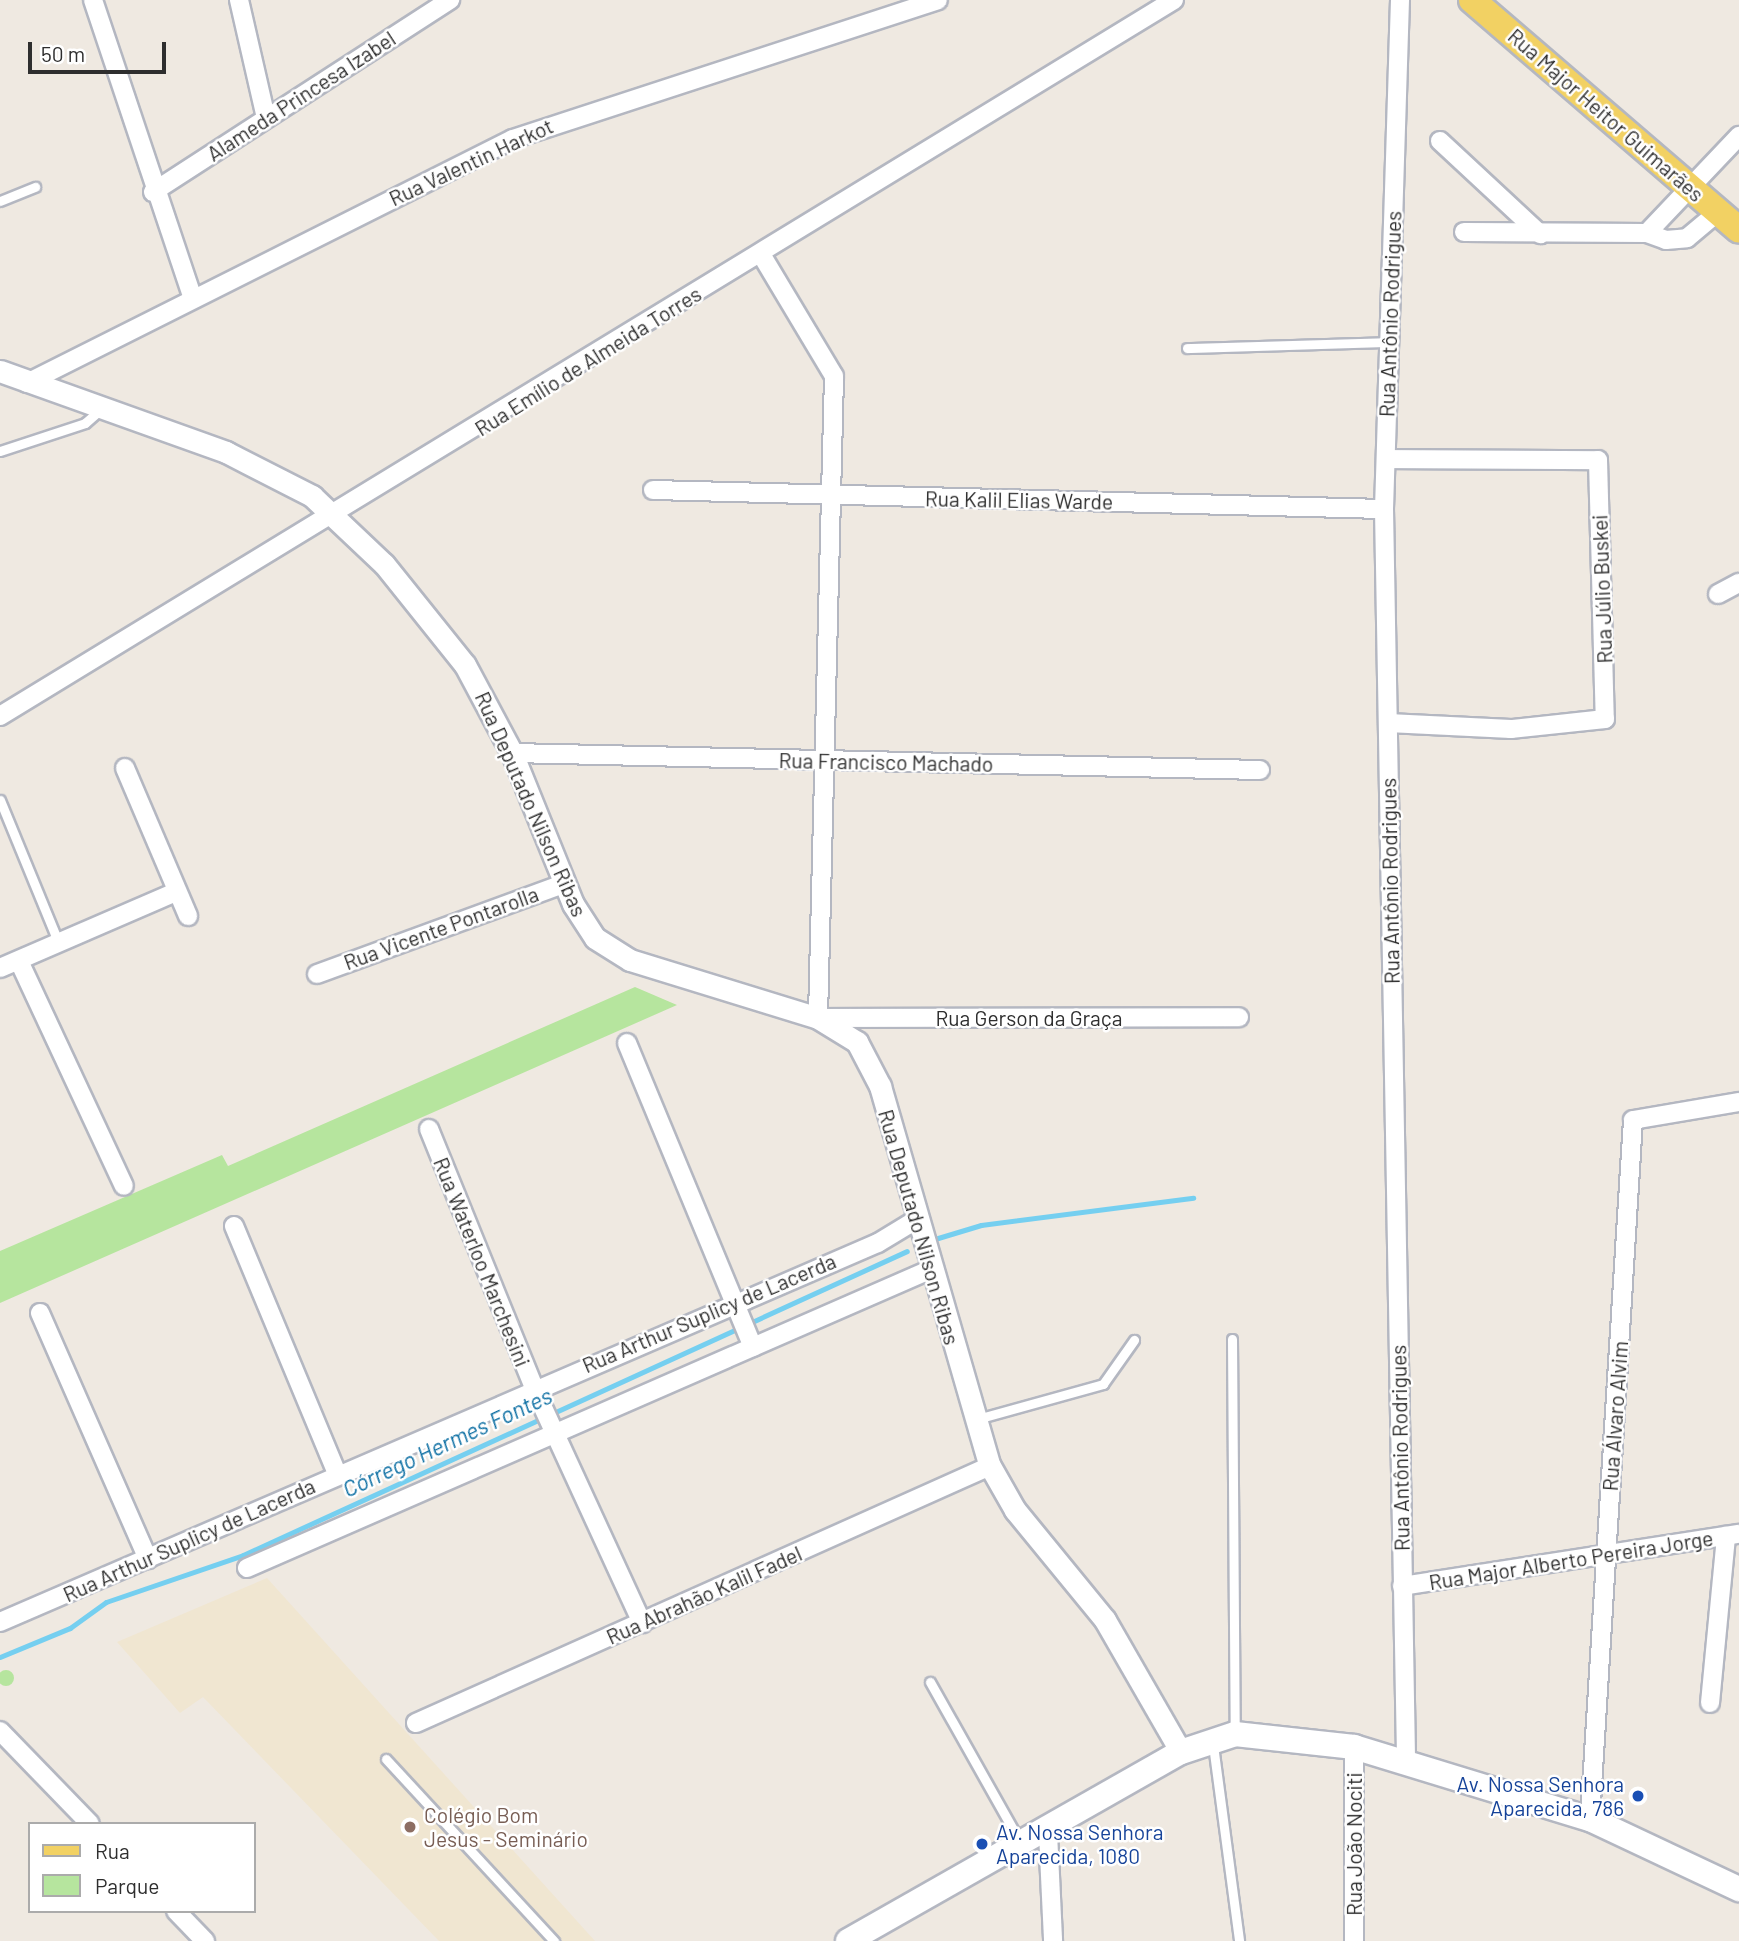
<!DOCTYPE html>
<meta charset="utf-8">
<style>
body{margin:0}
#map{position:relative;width:1739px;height:1941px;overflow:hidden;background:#efe9e1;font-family:Barlow,sans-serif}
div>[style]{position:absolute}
.education>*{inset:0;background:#f0e6d1}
.green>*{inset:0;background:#b6e59e}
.round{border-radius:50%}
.stream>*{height:5px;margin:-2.5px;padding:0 2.5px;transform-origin:2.5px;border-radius:2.5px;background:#75cff0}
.roads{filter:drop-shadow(2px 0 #b4b7c1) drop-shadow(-2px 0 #b4b7c1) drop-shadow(0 2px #b4b7c1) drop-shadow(0 -2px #b4b7c1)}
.service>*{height:9px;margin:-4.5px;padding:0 4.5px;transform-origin:4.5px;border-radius:4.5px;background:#fff}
.minor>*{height:18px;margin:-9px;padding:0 9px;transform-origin:9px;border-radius:9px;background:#fff}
.tertiary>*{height:21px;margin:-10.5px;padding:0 10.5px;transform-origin:10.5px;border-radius:10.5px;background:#fff}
.secondary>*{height:24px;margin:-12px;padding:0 12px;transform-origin:12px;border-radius:12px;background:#fff}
.primary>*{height:26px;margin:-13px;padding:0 13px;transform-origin:13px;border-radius:13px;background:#f2d163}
.dots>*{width:19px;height:19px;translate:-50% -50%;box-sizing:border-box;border:4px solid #fff;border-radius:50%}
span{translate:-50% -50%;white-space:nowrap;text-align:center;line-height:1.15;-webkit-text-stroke:5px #fff;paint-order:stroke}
.street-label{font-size:21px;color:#2e2e2e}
.transit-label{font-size:21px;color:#164399}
.right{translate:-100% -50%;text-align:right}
.left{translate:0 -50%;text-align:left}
.education-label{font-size:21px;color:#785e54}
.water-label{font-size:23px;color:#0d6fa3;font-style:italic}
.legend{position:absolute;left:28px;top:1822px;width:228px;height:91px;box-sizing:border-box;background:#fff;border:2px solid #ababab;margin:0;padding:9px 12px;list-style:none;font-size:21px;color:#2e2e2e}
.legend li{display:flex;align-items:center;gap:14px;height:35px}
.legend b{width:35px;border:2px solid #ababab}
.scale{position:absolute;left:28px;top:42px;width:138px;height:32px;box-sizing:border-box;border:4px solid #2e2e2e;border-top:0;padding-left:9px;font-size:21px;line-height:24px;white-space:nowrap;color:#2e2e2e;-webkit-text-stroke:5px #fff;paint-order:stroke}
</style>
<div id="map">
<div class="education">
<div style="clip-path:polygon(267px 1578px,595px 1941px,439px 1941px,203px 1697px,180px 1713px,117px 1642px)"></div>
</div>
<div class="green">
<div style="clip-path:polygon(635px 987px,677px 1005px,0 1303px,0 1251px,222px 1155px,228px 1166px)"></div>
<div class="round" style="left:-2px;top:1670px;width:16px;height:16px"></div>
</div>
<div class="stream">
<div style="left:938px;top:1238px;width:45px;rotate:-16.8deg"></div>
<div style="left:981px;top:1225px;width:214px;rotate:-7.3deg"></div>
<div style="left:0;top:1657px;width:76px;rotate:-22.5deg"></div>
<div style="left:70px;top:1628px;width:44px;rotate:-35.8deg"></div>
<div style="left:106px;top:1602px;width:145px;rotate:-18.9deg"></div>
<div style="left:243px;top:1555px;width:730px;rotate:-24.6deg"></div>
</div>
<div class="roads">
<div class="service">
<div style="left:0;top:201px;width:38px;rotate:-22deg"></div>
<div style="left:1187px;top:348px;width:202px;rotate:-1.7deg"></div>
<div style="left:0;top:451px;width:89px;rotate:-18.2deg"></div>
<div style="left:85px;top:423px;width:20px;rotate:-41deg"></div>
<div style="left:0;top:800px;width:156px;rotate:67.7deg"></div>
<div style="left:1232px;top:1339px;width:394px;rotate:89.6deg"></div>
<div style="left:977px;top:1419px;width:131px;rotate:-15.5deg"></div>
<div style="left:1103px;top:1384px;width:54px;rotate:-54.8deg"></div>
<div style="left:930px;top:1682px;width:184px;rotate:60.6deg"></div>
<div style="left:1213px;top:1745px;width:198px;rotate:82.4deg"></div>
<div style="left:386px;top:1759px;width:248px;rotate:47.3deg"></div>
</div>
<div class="minor">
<div style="left:93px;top:0;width:315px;rotate:71.5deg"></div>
<div style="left:239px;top:0;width:121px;rotate:77.1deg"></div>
<div style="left:1400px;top:0;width:509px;rotate:91.8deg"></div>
<div style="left:1384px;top:509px;width:1254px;rotate:88.99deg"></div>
<div style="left:1440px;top:141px;width:137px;rotate:42.9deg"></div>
<div style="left:153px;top:192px;width:354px;rotate:-32.9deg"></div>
<div style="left:1464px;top:232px;width:183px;rotate:0.3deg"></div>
<div style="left:1647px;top:233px;width:20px;rotate:20deg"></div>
<div style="left:1666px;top:240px;width:21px;rotate:-5deg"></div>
<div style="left:1687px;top:238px;width:40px;rotate:-40deg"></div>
<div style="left:1647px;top:233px;width:134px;rotate:-46.5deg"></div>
<div style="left:761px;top:254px;width:142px;rotate:59.1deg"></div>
<div style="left:834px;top:376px;width:642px;rotate:91.43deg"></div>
<div style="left:818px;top:1018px;width:421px;rotate:-0.1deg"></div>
<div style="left:27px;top:383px;width:544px;rotate:-26.66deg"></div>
<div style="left:513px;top:139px;width:447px;rotate:-18.1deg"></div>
<div style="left:1386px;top:459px;width:212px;rotate:0.3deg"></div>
<div style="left:1598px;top:460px;width:259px;rotate:88.5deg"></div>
<div style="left:1605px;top:719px;width:95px;rotate:173.9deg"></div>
<div style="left:1511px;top:729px;width:123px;rotate:-177.2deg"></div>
<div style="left:653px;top:490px;width:731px;rotate:1.49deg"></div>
<div style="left:1718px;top:594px;width:24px;rotate:-28deg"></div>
<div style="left:0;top:716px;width:1375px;rotate:-31.38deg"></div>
<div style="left:512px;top:753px;width:748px;rotate:1.3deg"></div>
<div style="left:125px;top:768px;width:161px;rotate:66.9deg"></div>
<div style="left:19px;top:961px;width:248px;rotate:65deg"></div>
<div style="left:0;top:968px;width:192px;rotate:-23.4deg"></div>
<div style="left:317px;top:974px;width:264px;rotate:-20.1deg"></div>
<div style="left:627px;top:1043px;width:329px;rotate:67.5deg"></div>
<div style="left:429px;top:1129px;width:279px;rotate:67.9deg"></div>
<div style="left:534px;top:1388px;width:259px;rotate:65.3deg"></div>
<div style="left:234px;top:1226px;width:269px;rotate:67.4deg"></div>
<div style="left:40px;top:1313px;width:269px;rotate:66.3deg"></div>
<div style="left:247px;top:1568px;width:744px;rotate:-23.6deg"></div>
<div style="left:1402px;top:1586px;width:341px;rotate:-8.8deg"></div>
<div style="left:0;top:1622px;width:956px;rotate:-23.35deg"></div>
<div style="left:878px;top:1243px;width:44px;rotate:-31.2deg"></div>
<div style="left:1710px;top:1703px;width:168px;rotate:-84.5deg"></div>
<div style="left:416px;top:1723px;width:629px;rotate:-24.12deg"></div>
<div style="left:0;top:1731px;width:129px;rotate:45.9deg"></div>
<div style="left:1590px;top:1819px;width:700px;rotate:-86.48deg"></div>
<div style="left:1633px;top:1120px;width:108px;rotate:-9.6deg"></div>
<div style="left:1048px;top:1833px;width:108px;rotate:87.3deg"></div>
<div style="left:176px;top:1911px;width:42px;rotate:46deg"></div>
<div style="left:1354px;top:1941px;width:194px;rotate:-90deg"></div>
</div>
<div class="tertiary">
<div style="left:0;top:371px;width:240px;rotate:19.7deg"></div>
<div style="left:226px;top:452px;width:97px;rotate:27.1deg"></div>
<div style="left:312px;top:496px;width:99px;rotate:43.4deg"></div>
<div style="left:384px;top:564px;width:129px;rotate:51.3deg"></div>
<div style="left:465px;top:665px;width:100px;rotate:61.9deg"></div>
<div style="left:512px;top:753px;width:163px;rotate:68deg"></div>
<div style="left:573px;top:904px;width:40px;rotate:57.1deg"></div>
<div style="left:595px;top:938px;width:41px;rotate:32.2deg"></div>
<div style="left:630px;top:960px;width:197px;rotate:17.1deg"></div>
<div style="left:818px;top:1018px;width:46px;rotate:31.6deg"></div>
<div style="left:857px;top:1042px;width:50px;rotate:62.4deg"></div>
<div style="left:880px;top:1086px;width:396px;rotate:73.9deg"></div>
<div style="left:990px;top:1466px;width:51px;rotate:60.4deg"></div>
<div style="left:1015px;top:1510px;width:142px;rotate:50.7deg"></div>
<div style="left:1105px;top:1620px;width:152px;rotate:60.1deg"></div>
</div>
<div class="secondary">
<div style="left:848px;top:1941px;width:383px;rotate:-29.6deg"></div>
<div style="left:1181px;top:1752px;width:57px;rotate:-18.4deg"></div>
<div style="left:1235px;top:1734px;width:120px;rotate:6.2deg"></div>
<div style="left:1354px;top:1747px;width:247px;rotate:17deg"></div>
<div style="left:1590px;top:1819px;width:165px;rotate:25.2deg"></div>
</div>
<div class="primary">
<div style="left:1472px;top:0;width:352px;rotate:40.7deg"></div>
</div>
</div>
<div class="dots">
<div style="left:1638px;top:1796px;background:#1a4fb4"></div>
<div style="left:410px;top:1827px;background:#8d6e63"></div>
<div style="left:982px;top:1844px;background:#1a4fb4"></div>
</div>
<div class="street-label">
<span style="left:301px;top:96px;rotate:-33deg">Alameda Princesa Izabel</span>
<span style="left:1606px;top:115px;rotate:41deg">Rua Major Heitor Guimarães</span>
<span style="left:471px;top:162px;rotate:-25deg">Rua Valentin Harkot</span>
<span style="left:1390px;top:314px;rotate:-88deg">Rua Antônio Rodrigues</span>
<span style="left:588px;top:361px;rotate:-32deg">Rua Emílio de Almeida Torres</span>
<span style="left:1019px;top:500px;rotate:1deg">Rua Kalil Elias Warde</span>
<span style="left:1602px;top:589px;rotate:-92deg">Rua Júlio Buskei</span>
<span style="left:886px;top:762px;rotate:1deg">Rua Francisco Machado</span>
<span style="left:531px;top:804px;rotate:66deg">Rua Deputado Nilson Ribas</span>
<span style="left:1390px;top:881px;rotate:-91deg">Rua Antônio Rodrigues</span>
<span style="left:441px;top:928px;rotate:-20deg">Rua Vicente Pontarolla</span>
<span style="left:1029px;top:1018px">Rua Gerson da Graça</span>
<span style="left:919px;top:1227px;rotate:74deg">Rua Deputado Nilson Ribas</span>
<span style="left:482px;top:1262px;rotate:68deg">Rua Waterloo Marchesini</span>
<span style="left:709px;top:1313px;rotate:-23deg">Rua Arthur Suplicy de Lacerda</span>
<span style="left:1615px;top:1416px;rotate:-86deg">Rua Álvaro Alvim</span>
<span style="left:1400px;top:1448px;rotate:-91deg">Rua Antônio Rodrigues</span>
<span style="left:189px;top:1540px;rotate:-24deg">Rua Arthur Suplicy de Lacerda</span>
<span style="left:1571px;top:1560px;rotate:-9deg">Rua Major Alberto Pereira Jorge</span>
<span style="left:704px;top:1595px;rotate:-24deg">Rua Abrahão Kalil Fadel</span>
<span style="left:1354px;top:1844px;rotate:-90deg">Rua João Nociti</span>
</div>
<div class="transit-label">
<span class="right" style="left:1624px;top:1796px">Av. Nossa Senhora<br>Aparecida, 786</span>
<span class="left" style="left:996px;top:1844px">Av. Nossa Senhora<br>Aparecida, 1080</span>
</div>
<div class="education-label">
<span class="left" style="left:424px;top:1827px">Colégio Bom<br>Jesus - Seminário</span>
</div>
<div class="water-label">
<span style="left:447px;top:1442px;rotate:-25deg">Córrego Hermes Fontes</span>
</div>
<ul class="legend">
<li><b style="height:9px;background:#f2d163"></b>Rua</li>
<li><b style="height:19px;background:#b6e59e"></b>Parque</li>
</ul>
<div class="scale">50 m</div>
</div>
